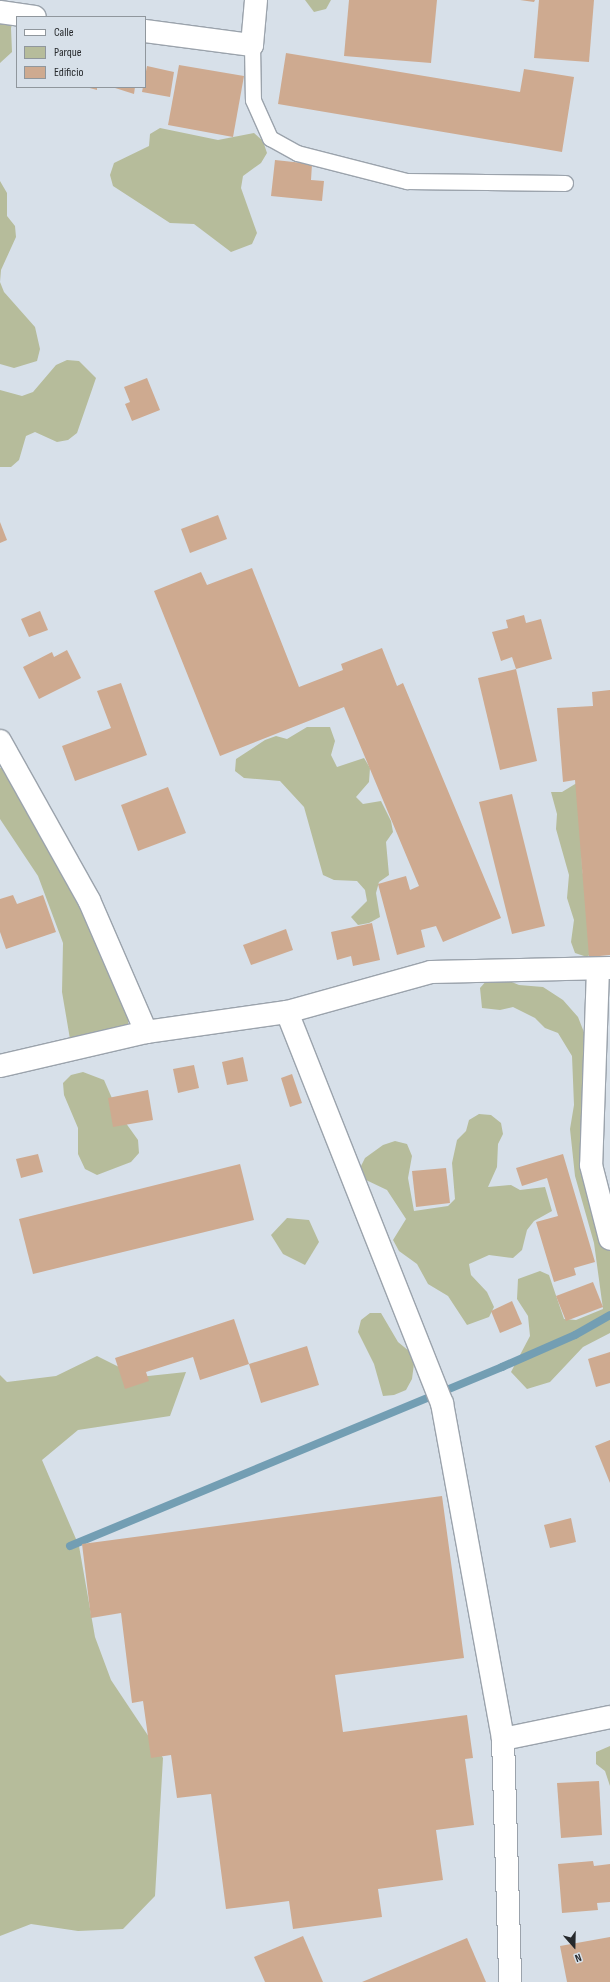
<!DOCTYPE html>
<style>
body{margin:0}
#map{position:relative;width:610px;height:1982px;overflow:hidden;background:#d7e0e9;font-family:"Sofia Sans Condensed",sans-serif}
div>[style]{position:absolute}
.green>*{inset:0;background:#b6bc9b}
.stream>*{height:8px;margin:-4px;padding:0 4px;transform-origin:4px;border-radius:4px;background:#739eb3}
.building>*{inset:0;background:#ceaa90}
.roads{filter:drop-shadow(1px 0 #9ba3ac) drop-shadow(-1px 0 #9ba3ac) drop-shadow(0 1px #9ba3ac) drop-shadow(0 -1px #9ba3ac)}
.service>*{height:15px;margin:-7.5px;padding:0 7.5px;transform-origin:7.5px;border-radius:7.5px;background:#fff}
.minor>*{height:22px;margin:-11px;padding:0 11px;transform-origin:11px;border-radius:11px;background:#fff}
span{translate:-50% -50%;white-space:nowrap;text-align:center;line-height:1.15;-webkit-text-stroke:3px #d7e0e9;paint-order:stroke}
.legend{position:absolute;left:16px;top:16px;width:130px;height:72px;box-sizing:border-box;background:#d7e0e9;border:1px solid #90979d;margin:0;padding:5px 7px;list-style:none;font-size:12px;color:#26292c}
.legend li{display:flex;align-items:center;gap:8px;height:20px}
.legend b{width:20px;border:1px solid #90979d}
.north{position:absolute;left:554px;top:1926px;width:40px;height:40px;-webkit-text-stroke:3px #d7e0e9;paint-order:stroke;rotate:160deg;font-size:11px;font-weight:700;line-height:16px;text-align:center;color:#26292c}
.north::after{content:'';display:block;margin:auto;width:14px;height:18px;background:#26292c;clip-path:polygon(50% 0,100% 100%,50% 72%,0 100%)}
</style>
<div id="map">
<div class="green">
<div style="clip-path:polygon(305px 0,331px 0,326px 9px,314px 12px)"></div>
<div style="clip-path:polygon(0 2px,14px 17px,11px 28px,12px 52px,0 63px)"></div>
<div style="clip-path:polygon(160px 128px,218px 140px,254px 133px,263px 141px,267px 153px,261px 163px,243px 176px,241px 188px,257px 233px,252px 244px,231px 252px,194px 224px,170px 223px,113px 186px,110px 175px,114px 163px,149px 146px,150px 134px)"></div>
<div style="clip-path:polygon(0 181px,7px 193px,7px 216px,15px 226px,16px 237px,1px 270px,0 282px,4px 292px,35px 327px,40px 349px,37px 361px,14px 368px,0 364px)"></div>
<div style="clip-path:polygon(67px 360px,79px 361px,96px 378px,77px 433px,68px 440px,57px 442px,35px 432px,26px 436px,19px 460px,11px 467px,0 467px,0 390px,22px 396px,33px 392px,56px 365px)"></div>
<div style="clip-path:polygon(307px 727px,330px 727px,335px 741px,331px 755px,337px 767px,364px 758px,370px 768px,369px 782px,356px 797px,363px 804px,381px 801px,391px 821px,393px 832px,386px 842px,389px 875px,379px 882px,376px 893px,380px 917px,369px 923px,358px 925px,351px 917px,367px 901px,365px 890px,357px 881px,334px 880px,323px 875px,304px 807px,280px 781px,244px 778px,235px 771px,236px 759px,265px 740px,276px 736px,287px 739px)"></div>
<div style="clip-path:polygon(15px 766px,128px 1010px,128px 1033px,70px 1039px,62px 992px,63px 943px,38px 876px,0 819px,0 768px)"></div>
<div style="clip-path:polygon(580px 781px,582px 868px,595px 950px,587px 957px,575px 953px,571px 942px,574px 920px,567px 898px,569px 875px,556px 829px,557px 814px,551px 792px,562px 792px)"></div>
<div style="clip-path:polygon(499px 977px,519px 985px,543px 987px,563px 1000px,578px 1017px,587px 1040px,587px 1111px,610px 1203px,610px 1333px,583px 1347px,550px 1382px,527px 1389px,511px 1372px,530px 1336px,528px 1316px,517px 1299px,518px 1279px,540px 1271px,549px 1275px,564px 1319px,576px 1320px,603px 1309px,594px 1243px,575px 1176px,570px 1129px,574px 1105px,572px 1056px,558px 1033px,545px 1028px,535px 1018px,513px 1007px,500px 1010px,482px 1008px,480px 988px,488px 979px)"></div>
<div style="clip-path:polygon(83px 1072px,104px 1080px,118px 1112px,138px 1140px,139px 1153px,131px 1162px,97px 1175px,85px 1169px,78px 1154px,78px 1128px,64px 1095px,63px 1083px,71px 1075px)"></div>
<div style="clip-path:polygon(479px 1114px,491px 1115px,501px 1123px,503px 1134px,498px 1144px,497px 1167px,488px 1187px,511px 1185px,520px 1190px,545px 1187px,552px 1211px,534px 1221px,527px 1230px,522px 1250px,513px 1258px,489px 1255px,469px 1264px,471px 1275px,487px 1292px,494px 1307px,489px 1317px,467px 1325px,448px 1296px,428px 1284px,417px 1264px,399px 1251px,393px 1240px,406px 1219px,387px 1190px,366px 1180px,359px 1170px,365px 1158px,383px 1145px,395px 1141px,407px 1144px,412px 1156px,408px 1178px,414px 1211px,448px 1206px,455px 1199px,452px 1163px,457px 1140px,466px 1131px,469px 1120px)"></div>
<div style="clip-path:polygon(287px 1218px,309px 1220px,319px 1242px,305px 1265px,283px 1254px,271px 1235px)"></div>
<div style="clip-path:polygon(370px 1313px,381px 1313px,398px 1342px,415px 1356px,412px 1379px,406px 1390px,394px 1395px,383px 1396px,374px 1364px,358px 1332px,361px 1320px)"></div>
<div style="clip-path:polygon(97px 1356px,139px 1377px,186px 1372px,170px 1416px,78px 1430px,42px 1460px,79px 1546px,95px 1637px,111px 1680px,163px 1758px,155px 1896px,123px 1929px,78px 1931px,31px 1924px,0 1936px,0 1375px,7px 1382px,56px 1376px)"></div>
<div style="clip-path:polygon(610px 1746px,610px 1786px,605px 1771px,596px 1764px,596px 1752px)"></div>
</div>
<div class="stream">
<div style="left:70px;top:1546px;width:468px;rotate:-22.5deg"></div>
<div style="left:502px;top:1367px;width:80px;rotate:-23.7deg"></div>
<div style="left:575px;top:1335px;width:40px;rotate:-29.7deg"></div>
</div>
<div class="building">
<div style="clip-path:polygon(349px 0,437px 0,431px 63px,344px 56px)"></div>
<div style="clip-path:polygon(520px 0,535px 0,534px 2px)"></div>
<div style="clip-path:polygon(539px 0,594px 0,589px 62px,534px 58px)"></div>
<div style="clip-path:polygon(286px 53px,520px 92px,524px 69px,574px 77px,562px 152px,278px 104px)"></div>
<div style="clip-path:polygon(179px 65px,244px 76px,233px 137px,168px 125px)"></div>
<div style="clip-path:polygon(147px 66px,174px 72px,170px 97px,142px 92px)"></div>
<div style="clip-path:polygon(86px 87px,97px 87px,97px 90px)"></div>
<div style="clip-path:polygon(112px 87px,135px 87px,134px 94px)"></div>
<div style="clip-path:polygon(275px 160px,312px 164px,311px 180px,324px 181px,322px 201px,271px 196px)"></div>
<div style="clip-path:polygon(147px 378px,160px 410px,132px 421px,125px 404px,130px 402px,124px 387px)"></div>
<div style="clip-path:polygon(218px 515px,227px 539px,190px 553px,181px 529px)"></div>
<div style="clip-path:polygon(0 522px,7px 540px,0 543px)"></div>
<div style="clip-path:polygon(252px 568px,299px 687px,343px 670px,341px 664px,382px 648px,397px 686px,403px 683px,501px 918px,443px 942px,436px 926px,421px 930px,425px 947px,397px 955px,378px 884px,406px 876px,410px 890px,419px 886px,344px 707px,220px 756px,154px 591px,201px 572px,207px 585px)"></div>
<div style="clip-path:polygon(40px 611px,48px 630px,29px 637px,21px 619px)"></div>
<div style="clip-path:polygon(524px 615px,526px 623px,541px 619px,552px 659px,516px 669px,512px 657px,501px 661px,492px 632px,508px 628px,506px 620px)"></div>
<div style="clip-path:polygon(67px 650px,81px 678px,39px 699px,23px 667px,52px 652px,54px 657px)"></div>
<div style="clip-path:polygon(516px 669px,537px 761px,500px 770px,478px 678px)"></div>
<div style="clip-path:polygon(121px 683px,147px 755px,75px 781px,62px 746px,111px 728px,97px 691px)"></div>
<div style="clip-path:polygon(610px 690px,610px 955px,589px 957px,575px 780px,563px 782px,557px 708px,593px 706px,592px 692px)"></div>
<div style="clip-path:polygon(168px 787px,186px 833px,138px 851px,121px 805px)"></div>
<div style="clip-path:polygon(512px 794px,545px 926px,512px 934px,479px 802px)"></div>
<div style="clip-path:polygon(13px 895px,17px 904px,43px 895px,56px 932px,6px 949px,0 932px,0 899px)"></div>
<div style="clip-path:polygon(372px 923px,380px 960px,353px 966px,351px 956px,337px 960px,331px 932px)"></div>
<div style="clip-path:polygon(286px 929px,293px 950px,251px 965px,243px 945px)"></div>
<div style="clip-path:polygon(243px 1057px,248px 1081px,227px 1085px,222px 1062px)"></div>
<div style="clip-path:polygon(194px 1065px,199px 1088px,178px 1093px,173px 1069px)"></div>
<div style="clip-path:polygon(292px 1074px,302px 1103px,290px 1107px,281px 1078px)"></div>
<div style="clip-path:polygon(148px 1090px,153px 1120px,113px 1127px,108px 1098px)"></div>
<div style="clip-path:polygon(38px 1154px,43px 1172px,21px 1178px,16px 1159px)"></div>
<div style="clip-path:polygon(563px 1154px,595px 1262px,574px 1268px,576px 1275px,554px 1282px,536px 1222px,558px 1216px,547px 1178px,522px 1186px,516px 1168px)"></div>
<div style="clip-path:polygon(240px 1164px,254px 1220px,33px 1274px,19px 1219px)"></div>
<div style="clip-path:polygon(446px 1168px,450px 1203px,416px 1207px,412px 1171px)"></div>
<div style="clip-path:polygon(593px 1282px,603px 1307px,566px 1321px,556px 1296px)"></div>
<div style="clip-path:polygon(512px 1301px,522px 1324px,500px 1333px,491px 1311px)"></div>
<div style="clip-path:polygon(234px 1319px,249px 1364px,200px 1380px,193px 1357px,146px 1372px,149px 1381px,125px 1389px,115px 1358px)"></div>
<div style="clip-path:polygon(307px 1346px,319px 1385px,261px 1403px,249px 1364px)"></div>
<div style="clip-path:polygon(610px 1352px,610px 1383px,596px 1387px,588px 1359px)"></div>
<div style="clip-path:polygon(610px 1440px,610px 1483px,595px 1446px)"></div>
<div style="clip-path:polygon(442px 1496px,464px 1658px,335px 1675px,343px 1732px,467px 1715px,473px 1758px,465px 1759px,474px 1825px,436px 1830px,443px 1880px,378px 1889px,382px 1917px,293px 1929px,289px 1901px,226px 1909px,211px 1794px,177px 1798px,171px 1755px,151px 1758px,143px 1701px,132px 1703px,121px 1613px,91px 1618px,82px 1544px)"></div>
<div style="clip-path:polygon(571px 1518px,576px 1542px,550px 1548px,544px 1525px)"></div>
<div style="clip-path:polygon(599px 1781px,602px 1835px,561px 1838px,557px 1783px)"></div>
<div style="clip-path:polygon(593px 1861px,594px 1866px,610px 1864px,610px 1902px,597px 1903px,598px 1910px,562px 1913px,558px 1864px)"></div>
<div style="clip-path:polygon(303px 1936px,323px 1982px,265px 1982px,254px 1957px)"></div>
<div style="clip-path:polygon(610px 1937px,610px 1982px,567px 1982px,560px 1946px)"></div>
<div style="clip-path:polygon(467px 1938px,486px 1982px,362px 1982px)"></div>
</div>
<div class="roads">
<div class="service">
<div style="left:252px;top:45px;width:55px;rotate:89deg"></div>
<div style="left:253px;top:100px;width:42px;rotate:65.9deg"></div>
<div style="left:270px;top:138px;width:31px;rotate:29deg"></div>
<div style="left:297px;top:153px;width:114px;rotate:14.3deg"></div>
<div style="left:407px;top:181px;width:158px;rotate:0.7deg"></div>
</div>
<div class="minor">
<div style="left:0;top:12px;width:35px;rotate:8deg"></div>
<div style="left:145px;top:31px;width:108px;rotate:7.5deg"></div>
<div style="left:252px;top:45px;width:45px;rotate:-84.9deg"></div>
<div style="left:0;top:741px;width:182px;rotate:60.8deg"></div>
<div style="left:89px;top:900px;width:144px;rotate:66.6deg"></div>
<div style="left:598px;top:969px;width:196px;rotate:92deg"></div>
<div style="left:591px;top:1165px;width:76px;rotate:75.6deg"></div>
<div style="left:287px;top:1012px;width:421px;rotate:68.4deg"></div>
<div style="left:442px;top:1403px;width:341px;rotate:79.7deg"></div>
<div style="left:503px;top:1739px;width:243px;rotate:88.3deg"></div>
<div style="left:0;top:1066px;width:150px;rotate:-13.1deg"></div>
<div style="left:146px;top:1032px;width:142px;rotate:-8.1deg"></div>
<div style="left:287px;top:1012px;width:149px;rotate:-15.5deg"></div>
<div style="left:431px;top:972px;width:179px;rotate:-1.3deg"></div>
<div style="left:503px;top:1739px;width:109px;rotate:-11.6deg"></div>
</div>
</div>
<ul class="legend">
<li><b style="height:5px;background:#fff"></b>Calle</li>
<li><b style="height:11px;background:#b6bc9b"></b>Parque</li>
<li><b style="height:11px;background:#ceaa90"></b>Edificio</li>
</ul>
<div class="north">N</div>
</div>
